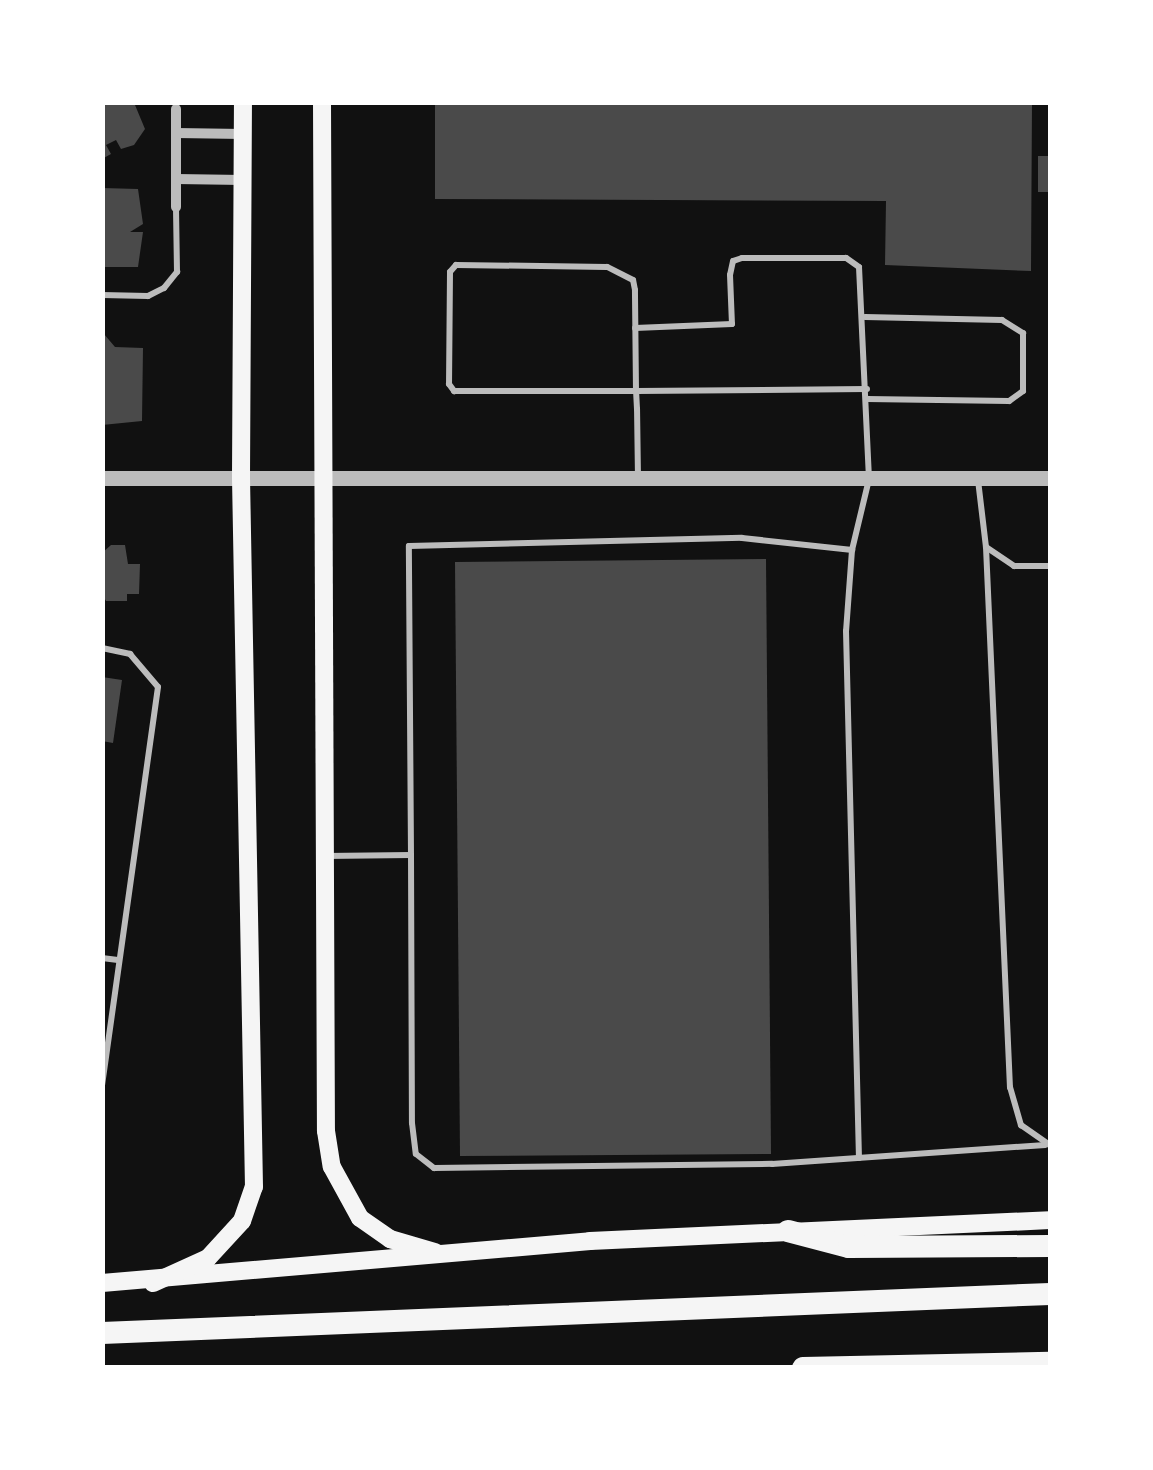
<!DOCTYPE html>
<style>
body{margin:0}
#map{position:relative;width:1153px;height:1470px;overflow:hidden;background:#111;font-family:"Alegreya Sans",sans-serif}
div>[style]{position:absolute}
.building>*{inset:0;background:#4a4a4a}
.service>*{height:6px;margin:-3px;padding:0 3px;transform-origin:3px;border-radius:3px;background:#bcbcbc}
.minor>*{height:10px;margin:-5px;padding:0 5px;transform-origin:5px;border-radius:5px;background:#bcbcbc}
.tertiary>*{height:15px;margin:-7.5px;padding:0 7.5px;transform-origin:7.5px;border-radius:7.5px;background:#bcbcbc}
.secondary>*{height:18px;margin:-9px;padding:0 9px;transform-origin:9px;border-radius:9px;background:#f5f5f5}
.motorway>*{height:22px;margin:-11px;padding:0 11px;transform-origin:11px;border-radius:11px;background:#f5f5f5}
span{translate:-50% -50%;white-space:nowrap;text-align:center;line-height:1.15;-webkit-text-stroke:8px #fff;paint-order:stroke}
.frame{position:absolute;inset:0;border:105px solid #fff;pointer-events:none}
</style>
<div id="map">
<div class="building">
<div style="clip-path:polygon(102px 102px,135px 105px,145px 129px,134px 145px,121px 149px,116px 140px,106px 145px,111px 154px,102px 159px)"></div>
<div style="clip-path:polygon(435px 102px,1032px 102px,1031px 271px,885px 265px,886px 201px,435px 199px)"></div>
<div style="clip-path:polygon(1038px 156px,1050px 156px,1050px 192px,1038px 192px)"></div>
<div style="clip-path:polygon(102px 188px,138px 189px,143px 224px,130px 232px,143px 232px,138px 267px,102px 267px)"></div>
<div style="clip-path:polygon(104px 334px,115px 347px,143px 348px,142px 421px,102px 425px)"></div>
<div style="clip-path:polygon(111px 545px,125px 545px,128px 564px,140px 564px,139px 594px,127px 594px,127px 601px,106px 601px,102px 594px,102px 553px)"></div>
<div style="clip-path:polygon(766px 559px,771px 1154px,460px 1156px,455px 562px)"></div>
<div style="clip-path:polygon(102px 677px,122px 680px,113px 743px,102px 741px)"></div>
</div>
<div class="service">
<div style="left:102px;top:295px;width:46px;rotate:1.2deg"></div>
<div style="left:148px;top:296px;width:18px;rotate:-27deg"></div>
<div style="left:164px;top:288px;width:21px;rotate:-51deg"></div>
<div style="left:177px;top:272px;width:65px;rotate:-90.9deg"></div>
<div style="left:865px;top:317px;width:137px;rotate:1.3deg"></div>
<div style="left:1002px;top:320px;width:25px;rotate:32deg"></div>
<div style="left:1023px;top:333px;width:58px;rotate:90deg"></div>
<div style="left:1023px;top:391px;width:17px;rotate:144deg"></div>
<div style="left:1009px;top:401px;width:142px;rotate:-179.2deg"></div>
<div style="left:638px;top:478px;width:69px;rotate:-90.8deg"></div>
<div style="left:637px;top:409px;width:18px;rotate:-93deg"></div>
<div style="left:636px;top:391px;width:101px;rotate:-90.6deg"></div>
<div style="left:635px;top:290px;width:10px;rotate:-101deg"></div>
<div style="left:633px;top:280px;width:29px;rotate:-153deg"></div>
<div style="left:607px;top:267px;width:151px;rotate:-179.2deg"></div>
<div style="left:456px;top:265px;width:9px;rotate:131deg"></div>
<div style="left:450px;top:272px;width:112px;rotate:90.5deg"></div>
<div style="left:449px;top:384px;width:9px;rotate:54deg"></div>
<div style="left:454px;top:391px;width:182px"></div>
<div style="left:636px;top:391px;width:231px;rotate:-0.5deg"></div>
<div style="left:978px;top:480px;width:67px;rotate:83.2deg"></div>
<div style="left:986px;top:547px;width:34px;rotate:34deg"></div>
<div style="left:1014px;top:566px;width:36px"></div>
<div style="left:986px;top:547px;width:541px;rotate:87.46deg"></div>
<div style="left:1010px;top:1087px;width:40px;rotate:74deg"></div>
<div style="left:1021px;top:1125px;width:35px;rotate:35deg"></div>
<div style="left:852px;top:550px;width:81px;rotate:94.2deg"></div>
<div style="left:846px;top:631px;width:527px;rotate:88.59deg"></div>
<div style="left:102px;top:648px;width:29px;rotate:12deg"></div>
<div style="left:130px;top:654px;width:43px;rotate:49.7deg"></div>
<div style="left:158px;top:687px;width:403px;rotate:98deg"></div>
<div style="left:411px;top:855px;width:309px;rotate:-90.4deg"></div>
<div style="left:409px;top:546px;width:333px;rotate:-1.4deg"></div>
<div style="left:742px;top:538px;width:111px;rotate:6.2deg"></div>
<div style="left:852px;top:550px;width:73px;rotate:-76.5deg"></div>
<div style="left:869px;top:479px;width:212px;rotate:-92.7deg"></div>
<div style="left:859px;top:267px;width:16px;rotate:-145deg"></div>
<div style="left:846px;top:258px;width:104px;rotate:180deg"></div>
<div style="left:742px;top:258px;width:9px;rotate:162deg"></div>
<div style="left:733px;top:261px;width:14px;rotate:102deg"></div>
<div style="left:730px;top:275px;width:49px;rotate:87.7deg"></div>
<div style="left:732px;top:324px;width:97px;rotate:177.6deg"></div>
<div style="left:325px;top:856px;width:86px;rotate:-0.7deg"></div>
<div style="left:411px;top:855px;width:268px;rotate:89.8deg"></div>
<div style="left:412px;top:1123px;width:31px;rotate:83deg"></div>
<div style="left:416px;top:1154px;width:23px;rotate:38deg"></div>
<div style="left:434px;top:1168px;width:338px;rotate:-0.7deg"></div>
<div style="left:772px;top:1164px;width:274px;rotate:-4deg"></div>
<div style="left:102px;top:958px;width:16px;rotate:7deg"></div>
</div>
<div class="minor">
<div style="left:176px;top:109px;width:98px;rotate:90deg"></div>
<div style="left:176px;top:133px;width:67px;rotate:0.9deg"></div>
<div style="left:176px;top:179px;width:67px;rotate:0.9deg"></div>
</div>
<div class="tertiary">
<div style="left:102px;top:478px;width:948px"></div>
</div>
<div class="secondary">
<div style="left:322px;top:102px;width:1029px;rotate:89.78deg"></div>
<div style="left:326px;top:1131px;width:36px;rotate:81deg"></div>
<div style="left:332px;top:1167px;width:58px;rotate:61.2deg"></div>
<div style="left:360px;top:1218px;width:37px;rotate:35deg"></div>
<div style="left:390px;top:1239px;width:47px;rotate:16.1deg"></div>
<div style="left:102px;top:1283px;width:490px;rotate:-4.9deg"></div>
<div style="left:590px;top:1241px;width:460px;rotate:-2.6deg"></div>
<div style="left:153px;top:1283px;width:60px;rotate:-24.4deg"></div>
<div style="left:208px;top:1258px;width:50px;rotate:-47.4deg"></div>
<div style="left:242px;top:1221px;width:36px;rotate:-71deg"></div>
<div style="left:254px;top:1187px;width:710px;rotate:-91.05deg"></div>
<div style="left:241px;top:477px;width:375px;rotate:-89.7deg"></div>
</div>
<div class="motorway">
<div style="left:788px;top:1231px;width:63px;rotate:14.7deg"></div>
<div style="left:849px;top:1247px;width:201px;rotate:-0.3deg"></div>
<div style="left:102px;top:1333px;width:949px;rotate:-2.36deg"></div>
<div style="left:803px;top:1368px;width:247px;rotate:-1.2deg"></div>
</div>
<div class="frame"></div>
</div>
